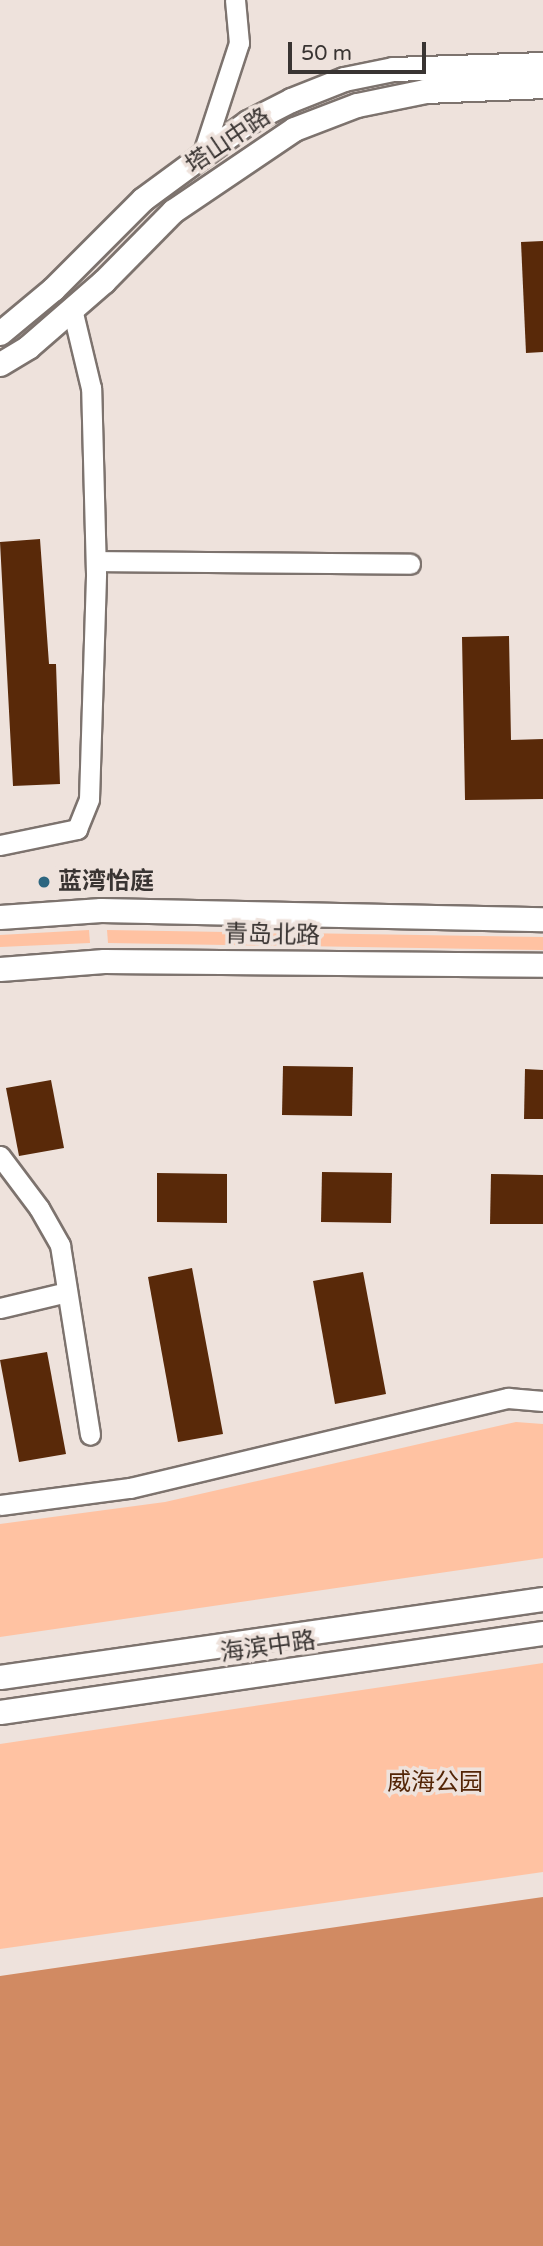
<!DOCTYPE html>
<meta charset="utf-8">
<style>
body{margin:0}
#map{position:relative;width:543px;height:2246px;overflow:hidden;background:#eee2dc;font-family:"Varela Round","Noto Sans SC",sans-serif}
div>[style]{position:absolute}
.green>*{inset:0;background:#ffc2a2}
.water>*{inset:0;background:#d18a62}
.building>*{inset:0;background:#592909}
.roads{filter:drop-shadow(2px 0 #7d736e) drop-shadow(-2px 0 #7d736e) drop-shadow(0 2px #7d736e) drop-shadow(0 -2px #7d736e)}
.minor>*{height:19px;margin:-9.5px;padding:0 9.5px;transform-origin:9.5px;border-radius:9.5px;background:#fff}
.major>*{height:23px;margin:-11.5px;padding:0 11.5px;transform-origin:11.5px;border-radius:11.5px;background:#fff}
.dots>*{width:19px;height:19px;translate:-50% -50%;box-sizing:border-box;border:4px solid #eee2dc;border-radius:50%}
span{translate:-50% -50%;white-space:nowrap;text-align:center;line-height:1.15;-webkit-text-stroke:7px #eee2dc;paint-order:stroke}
.street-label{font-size:24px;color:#393432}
.poi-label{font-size:24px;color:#393432;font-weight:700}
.left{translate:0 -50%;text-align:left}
.park-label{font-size:24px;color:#532506}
.scale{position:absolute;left:288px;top:42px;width:138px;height:32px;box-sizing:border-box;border:4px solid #393432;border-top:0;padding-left:9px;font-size:21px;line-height:24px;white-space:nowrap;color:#393432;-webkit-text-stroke:5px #eee2dc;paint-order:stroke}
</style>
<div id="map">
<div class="green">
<div style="clip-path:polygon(89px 930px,90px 943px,0 947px,0 935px)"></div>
<div style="clip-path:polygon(107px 930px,543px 937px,543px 950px,108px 943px)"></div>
<div style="clip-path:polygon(516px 1422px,543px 1424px,543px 1558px,0 1637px,0 1524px,165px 1502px)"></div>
<div style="clip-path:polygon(543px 1663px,543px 1872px,0 1949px,0 1744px)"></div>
</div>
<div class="water">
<div style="clip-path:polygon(543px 1897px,543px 2246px,0 2246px,0 1976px)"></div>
</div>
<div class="building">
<div style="clip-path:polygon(543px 241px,543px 352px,526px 353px,521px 242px)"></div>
<div style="clip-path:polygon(40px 539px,49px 664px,56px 664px,60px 784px,13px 786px,0 542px)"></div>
<div style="clip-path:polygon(509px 636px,511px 740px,543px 739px,543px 799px,465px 800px,462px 637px)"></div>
<div style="clip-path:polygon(283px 1066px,353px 1067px,352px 1116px,282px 1115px)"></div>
<div style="clip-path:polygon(525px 1069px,543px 1070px,543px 1119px,524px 1119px)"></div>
<div style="clip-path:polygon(51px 1080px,64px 1148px,19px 1156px,6px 1088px)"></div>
<div style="clip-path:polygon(322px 1172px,392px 1173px,391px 1223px,321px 1222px)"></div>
<div style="clip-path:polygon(157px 1173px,227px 1174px,227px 1223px,157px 1222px)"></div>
<div style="clip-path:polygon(491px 1174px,543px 1175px,543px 1224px,490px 1224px)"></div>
<div style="clip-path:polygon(192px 1268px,223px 1434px,178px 1442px,148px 1277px)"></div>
<div style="clip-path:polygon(363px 1272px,386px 1394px,335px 1404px,313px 1281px)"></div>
<div style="clip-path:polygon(47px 1352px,66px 1454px,19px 1462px,0 1360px)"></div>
</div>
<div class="roads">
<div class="minor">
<div style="left:202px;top:156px;width:119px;rotate:-71.9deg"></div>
<div style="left:239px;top:43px;width:43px;rotate:-95.3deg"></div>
<div style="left:96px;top:561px;width:314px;rotate:0.5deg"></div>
<div style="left:0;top:845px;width:79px;rotate:-11.7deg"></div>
<div style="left:77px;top:829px;width:32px;rotate:-68deg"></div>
<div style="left:89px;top:799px;width:226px;rotate:-88.2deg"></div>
<div style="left:96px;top:573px;width:185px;rotate:-91.5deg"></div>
<div style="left:91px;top:388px;width:81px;rotate:-103.5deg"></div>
<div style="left:0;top:1156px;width:65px;rotate:53.1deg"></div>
<div style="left:39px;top:1208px;width:43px;rotate:60.4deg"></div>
<div style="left:60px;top:1245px;width:192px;rotate:81deg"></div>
<div style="left:0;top:1308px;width:69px;rotate:-13.4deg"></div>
<div style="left:0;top:1505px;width:131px;rotate:-7.5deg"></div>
<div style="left:130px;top:1488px;width:389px;rotate:-13.4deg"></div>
<div style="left:508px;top:1398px;width:35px;rotate:5deg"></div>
</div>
<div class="major">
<div style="left:0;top:333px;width:69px;rotate:-39.7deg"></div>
<div style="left:53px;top:289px;width:127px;rotate:-45deg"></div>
<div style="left:143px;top:199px;width:130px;rotate:-36.3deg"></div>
<div style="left:248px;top:122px;width:48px;rotate:-27.1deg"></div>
<div style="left:291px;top:100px;width:57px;rotate:-21.6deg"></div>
<div style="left:344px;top:79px;width:50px;rotate:-11.5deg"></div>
<div style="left:393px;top:69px;width:150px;rotate:-1.9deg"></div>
<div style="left:0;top:364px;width:33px;rotate:-31deg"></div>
<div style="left:28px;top:347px;width:101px;rotate:-41deg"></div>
<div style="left:104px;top:281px;width:98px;rotate:-45.4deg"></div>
<div style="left:173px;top:211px;width:146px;rotate:-34.1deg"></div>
<div style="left:294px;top:129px;width:67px;rotate:-20.9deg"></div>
<div style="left:357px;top:105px;width:69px;rotate:-11.6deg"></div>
<div style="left:425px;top:91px;width:118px;rotate:-2.4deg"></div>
<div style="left:0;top:917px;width:101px;rotate:-4deg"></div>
<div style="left:101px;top:910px;width:442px;rotate:1.2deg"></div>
<div style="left:0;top:969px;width:104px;rotate:-4.4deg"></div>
<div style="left:104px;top:961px;width:439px;rotate:0.5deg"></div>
<div style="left:0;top:1677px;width:549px;rotate:-8.17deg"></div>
<div style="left:0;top:1712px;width:549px;rotate:-8.28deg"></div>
</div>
</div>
<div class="dots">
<div style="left:44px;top:882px;background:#2d6680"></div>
</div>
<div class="street-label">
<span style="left:228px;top:141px;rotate:-34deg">塔山中路</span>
<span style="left:272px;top:935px;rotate:1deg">青岛北路</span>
<span style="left:268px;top:1647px;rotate:-8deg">海滨中路</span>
</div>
<div class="poi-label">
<span class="left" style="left:58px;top:882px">蓝湾怡庭</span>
</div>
<div class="park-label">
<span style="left:435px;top:1783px">威海公园</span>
</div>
<div class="scale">50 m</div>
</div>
